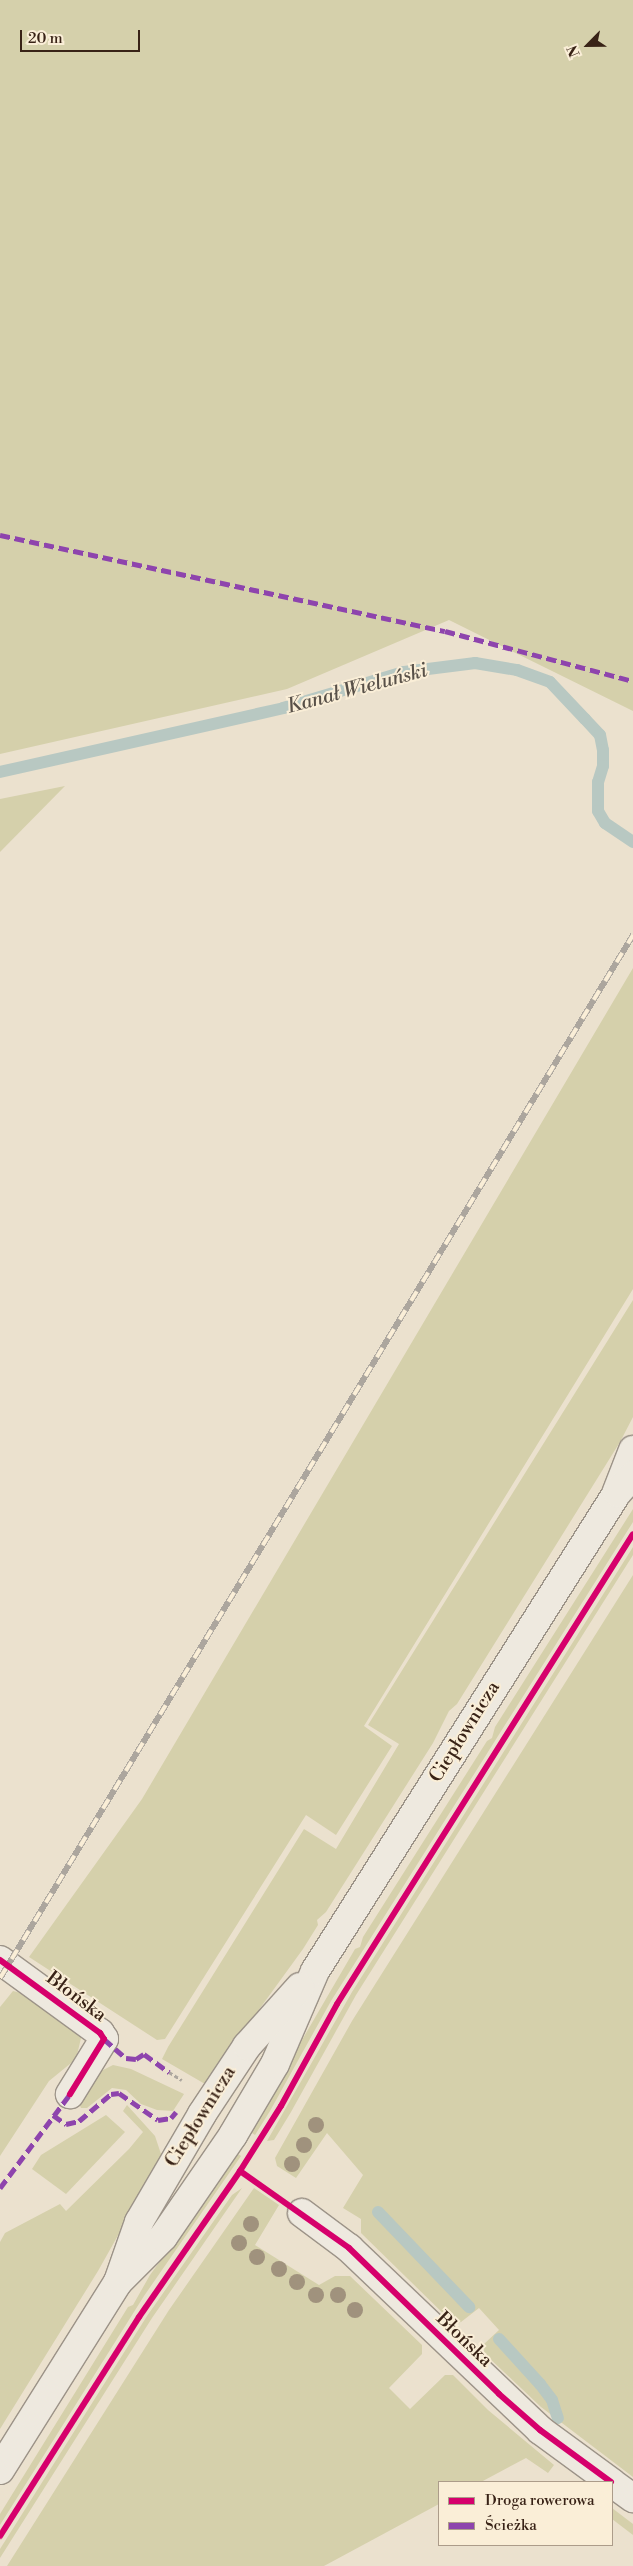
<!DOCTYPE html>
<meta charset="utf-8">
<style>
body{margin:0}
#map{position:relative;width:633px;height:2566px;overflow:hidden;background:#ebe1ce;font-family:"Libre Bodoni",serif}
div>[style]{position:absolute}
.green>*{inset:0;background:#d5d0ab}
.stream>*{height:12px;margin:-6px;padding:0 6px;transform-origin:6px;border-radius:6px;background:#b8c8c2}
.path>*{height:3px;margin-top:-1.5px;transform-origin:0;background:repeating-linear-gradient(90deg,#aca69e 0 4px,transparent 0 6.5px)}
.roads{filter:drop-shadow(1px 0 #9c9388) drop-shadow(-1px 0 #9c9388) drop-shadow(0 1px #9c9388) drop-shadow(0 -1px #9c9388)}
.street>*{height:28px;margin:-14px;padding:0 14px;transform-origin:14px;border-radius:14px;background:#eee9df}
.secondary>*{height:28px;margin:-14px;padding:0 14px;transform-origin:14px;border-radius:14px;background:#eee9df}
.rail>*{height:5.5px;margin-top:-2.75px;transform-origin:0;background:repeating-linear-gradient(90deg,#faeed7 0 11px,#aca69e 0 22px);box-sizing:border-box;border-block:1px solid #aca69e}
.quiet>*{height:5px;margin-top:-2.5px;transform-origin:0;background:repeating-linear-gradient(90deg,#8e44ad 0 10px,transparent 0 15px)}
.cycleway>*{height:6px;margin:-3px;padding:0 3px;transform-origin:3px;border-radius:3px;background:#d6006c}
.trees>*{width:16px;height:16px;margin:-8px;border-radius:50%;background:#a0927d}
span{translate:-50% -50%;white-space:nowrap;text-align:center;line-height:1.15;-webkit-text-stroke:4px #faeed7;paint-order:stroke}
.street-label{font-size:19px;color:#382216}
.water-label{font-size:20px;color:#585048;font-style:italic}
.legend{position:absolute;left:438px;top:2481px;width:175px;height:65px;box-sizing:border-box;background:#faeed7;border:1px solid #ac9c8a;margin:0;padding:6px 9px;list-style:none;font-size:15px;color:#382216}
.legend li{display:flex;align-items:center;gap:10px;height:25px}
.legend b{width:25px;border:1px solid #ac9c8a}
.north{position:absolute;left:563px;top:20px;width:50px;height:50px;-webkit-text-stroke:4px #faeed7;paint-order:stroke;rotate:247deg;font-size:14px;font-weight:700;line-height:20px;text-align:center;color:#382216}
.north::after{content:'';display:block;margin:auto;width:18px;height:22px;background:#382216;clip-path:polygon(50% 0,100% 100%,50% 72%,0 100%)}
.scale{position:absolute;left:20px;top:30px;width:120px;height:22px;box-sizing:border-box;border:2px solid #382216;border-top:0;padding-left:6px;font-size:15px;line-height:18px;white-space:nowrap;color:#382216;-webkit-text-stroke:4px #faeed7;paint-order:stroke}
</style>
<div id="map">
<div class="green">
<div style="clip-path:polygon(0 0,633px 0,633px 711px,449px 620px,287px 689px,0 754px)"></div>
<div style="clip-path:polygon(65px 786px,0 852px,0 799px)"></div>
<div style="clip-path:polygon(633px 968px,633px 1289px,364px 1726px,392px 1746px,336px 1835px,306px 1815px,165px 2039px,157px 2040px,29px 1957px,142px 1799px)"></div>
<div style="clip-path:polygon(633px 1300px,633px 1417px,620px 1442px,457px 1704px,449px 1711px,433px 1743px,326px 1912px,317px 1920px,318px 1925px,303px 1949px,205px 2084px,162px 2059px,168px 2047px,304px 1829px,336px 1849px,399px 1744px,368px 1725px)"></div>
<div style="clip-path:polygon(633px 1509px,633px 1522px,331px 2001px,270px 2111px,255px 2135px,249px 2131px,355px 1949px,360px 1947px,363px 1937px,487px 1741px,492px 1738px,495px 1727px)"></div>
<div style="clip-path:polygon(633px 1547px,633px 1555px,356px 1995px,291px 2112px,274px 2140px,267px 2141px,352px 1992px)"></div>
<div style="clip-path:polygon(633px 1575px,633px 2477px,541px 2407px,484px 2353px,484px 2344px,499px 2330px,479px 2308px,461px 2322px,454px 2324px,361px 2233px,361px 2219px,343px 2208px,363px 2175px,327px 2133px,296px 2178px,277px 2166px,275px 2158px,352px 2021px)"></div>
<div style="clip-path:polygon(13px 1991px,21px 1993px,82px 2034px,76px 2059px,49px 2081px,0 2156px,0 2007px)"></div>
<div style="clip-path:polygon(113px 2065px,131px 2069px,184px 2094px,173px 2111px,157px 2110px,141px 2104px,126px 2090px,112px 2088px,87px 2108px,81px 2108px,77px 2099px,101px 2071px)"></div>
<div style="clip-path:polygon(127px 2105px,155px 2136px,162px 2157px,98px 2271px,0 2429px,0 2242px,5px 2233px,60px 2204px,66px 2211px,129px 2149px,143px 2132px,123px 2111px)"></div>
<div style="clip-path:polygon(106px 2115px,125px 2132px,66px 2194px,32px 2169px,41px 2155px)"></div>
<div style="clip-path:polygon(238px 2154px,241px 2156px,144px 2296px,0 2525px,0 2514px,128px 2307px,133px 2305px,150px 2275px)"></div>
<div style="clip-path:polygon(242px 2188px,152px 2318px,0 2558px,0 2549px,147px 2316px,232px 2195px)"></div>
<div style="clip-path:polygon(254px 2188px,279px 2205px,255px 2245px,319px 2285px,335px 2276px,350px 2276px,422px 2345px,422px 2354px,389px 2388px,410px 2409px,445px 2375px,453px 2375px,488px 2410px,554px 2465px,548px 2473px,526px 2458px,481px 2482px,439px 2482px,439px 2504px,324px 2566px,7px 2566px,169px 2310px)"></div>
<div style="clip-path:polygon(612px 2508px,633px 2524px,633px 2535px,612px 2519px)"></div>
</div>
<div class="stream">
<div style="left:0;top:772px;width:290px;rotate:-12.7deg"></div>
<div style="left:283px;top:708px;width:126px;rotate:-16.6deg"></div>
<div style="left:404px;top:672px;width:72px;rotate:-7.2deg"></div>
<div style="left:475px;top:663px;width:43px;rotate:9.5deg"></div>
<div style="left:517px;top:670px;width:35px;rotate:20deg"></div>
<div style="left:550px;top:682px;width:51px;rotate:46.6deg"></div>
<div style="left:585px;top:719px;width:22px;rotate:47deg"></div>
<div style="left:600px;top:735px;width:15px;rotate:79deg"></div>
<div style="left:603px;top:750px;width:16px;rotate:90deg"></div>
<div style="left:603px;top:766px;width:17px;rotate:107deg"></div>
<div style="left:598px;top:782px;width:29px;rotate:90deg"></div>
<div style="left:598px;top:811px;width:14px;rotate:60deg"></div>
<div style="left:605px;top:823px;width:34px;rotate:34deg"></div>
<div style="left:378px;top:2212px;width:132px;rotate:46.2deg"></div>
<div style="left:499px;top:2339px;width:61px;rotate:47.7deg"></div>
<div style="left:540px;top:2384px;width:20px;rotate:53deg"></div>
<div style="left:552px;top:2400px;width:19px;rotate:72deg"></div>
</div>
<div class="path">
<div style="left:169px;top:2072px;width:15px;rotate:32deg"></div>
</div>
<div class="roads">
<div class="street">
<div style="left:0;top:1960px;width:124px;rotate:36.1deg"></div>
<div style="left:100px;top:2033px;width:7px;rotate:56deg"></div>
<div style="left:104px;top:2039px;width:65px;rotate:121.7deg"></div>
<div style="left:302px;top:2213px;width:59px;rotate:36.7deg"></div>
<div style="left:349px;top:2248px;width:264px;rotate:43.6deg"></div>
<div style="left:540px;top:2430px;width:88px;rotate:36.2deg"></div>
<div style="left:612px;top:2483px;width:26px;rotate:36deg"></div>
</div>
<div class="secondary">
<div style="left:617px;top:1491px;width:44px;rotate:-68.7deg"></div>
<div style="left:118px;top:2282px;width:64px;rotate:-45deg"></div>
<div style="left:163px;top:2237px;width:124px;rotate:-55.5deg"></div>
<div style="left:233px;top:2135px;width:82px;rotate:-59.4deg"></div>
<div style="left:275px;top:2064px;width:101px;rotate:-66.7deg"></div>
<div style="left:315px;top:1971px;width:565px;rotate:-57.72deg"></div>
<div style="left:617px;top:1493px;width:24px;rotate:-48deg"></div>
<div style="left:0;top:2470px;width:222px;rotate:-57.9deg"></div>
<div style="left:118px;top:2282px;width:64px;rotate:-70.7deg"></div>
<div style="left:139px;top:2222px;width:125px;rotate:-59.7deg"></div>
<div style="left:202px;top:2114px;width:82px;rotate:-56.5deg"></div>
<div style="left:247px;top:2046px;width:79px;rotate:-48.1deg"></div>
</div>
</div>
<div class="rail">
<div style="left:0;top:1978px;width:1220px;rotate:-58.75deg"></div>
</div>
<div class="quiet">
<div style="left:0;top:535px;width:455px;rotate:12.2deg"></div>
<div style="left:445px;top:631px;width:195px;rotate:14.9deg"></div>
<div style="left:104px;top:2039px;width:29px;rotate:41deg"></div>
<div style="left:126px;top:2058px;width:10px;rotate:6deg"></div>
<div style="left:136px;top:2059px;width:9px;rotate:-32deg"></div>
<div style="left:144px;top:2054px;width:31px;rotate:36deg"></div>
<div style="left:53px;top:2115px;width:16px;rotate:35deg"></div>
<div style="left:66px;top:2124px;width:13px;rotate:-13deg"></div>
<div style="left:79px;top:2121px;width:42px;rotate:-40.2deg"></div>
<div style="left:111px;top:2094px;width:8px;rotate:-7deg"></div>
<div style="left:119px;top:2093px;width:47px;rotate:34.7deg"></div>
<div style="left:158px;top:2120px;width:13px;rotate:-9deg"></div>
<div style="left:171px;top:2118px;width:8px;rotate:-50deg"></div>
<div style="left:0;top:2188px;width:117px;rotate:-53.3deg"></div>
</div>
<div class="cycleway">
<div style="left:0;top:1960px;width:124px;rotate:36.1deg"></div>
<div style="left:100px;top:2033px;width:7px;rotate:56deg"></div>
<div style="left:104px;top:2039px;width:65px;rotate:121.7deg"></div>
<div style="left:240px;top:2171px;width:133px;rotate:35.2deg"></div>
<div style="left:349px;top:2248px;width:209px;rotate:44.2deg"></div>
<div style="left:499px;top:2394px;width:55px;rotate:41.3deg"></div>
<div style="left:540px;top:2430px;width:88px;rotate:36.2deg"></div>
<div style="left:0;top:2536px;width:259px;rotate:-57.6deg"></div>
<div style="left:139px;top:2317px;width:178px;rotate:-55.3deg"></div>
<div style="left:240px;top:2171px;width:77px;rotate:-57.8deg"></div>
<div style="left:281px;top:2106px;width:116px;rotate:-61.2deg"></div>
<div style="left:337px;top:2004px;width:555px;rotate:-57.8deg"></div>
</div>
<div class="trees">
<div style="left:316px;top:2125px"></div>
<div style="left:304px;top:2145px"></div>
<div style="left:292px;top:2164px"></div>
<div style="left:251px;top:2224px"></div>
<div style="left:239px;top:2243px"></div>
<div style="left:257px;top:2257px"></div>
<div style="left:279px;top:2269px"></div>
<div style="left:297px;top:2282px"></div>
<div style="left:316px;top:2295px"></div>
<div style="left:338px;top:2295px"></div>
<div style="left:355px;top:2310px"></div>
</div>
<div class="street-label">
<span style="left:465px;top:1732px;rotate:-58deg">Ciepłownicza</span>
<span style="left:76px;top:1997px;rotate:37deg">Błońska</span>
<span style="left:201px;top:2117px;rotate:-58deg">Ciepłownicza</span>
<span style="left:464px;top:2340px;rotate:44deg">Błońska</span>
</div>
<div class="water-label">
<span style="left:357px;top:689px;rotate:-15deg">Kanał Wieluński</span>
</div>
<ul class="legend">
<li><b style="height:6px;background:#d6006c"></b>Droga rowerowa</li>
<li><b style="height:6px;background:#8e44ad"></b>Ścieżka</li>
</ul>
<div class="north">N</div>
<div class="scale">20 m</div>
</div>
